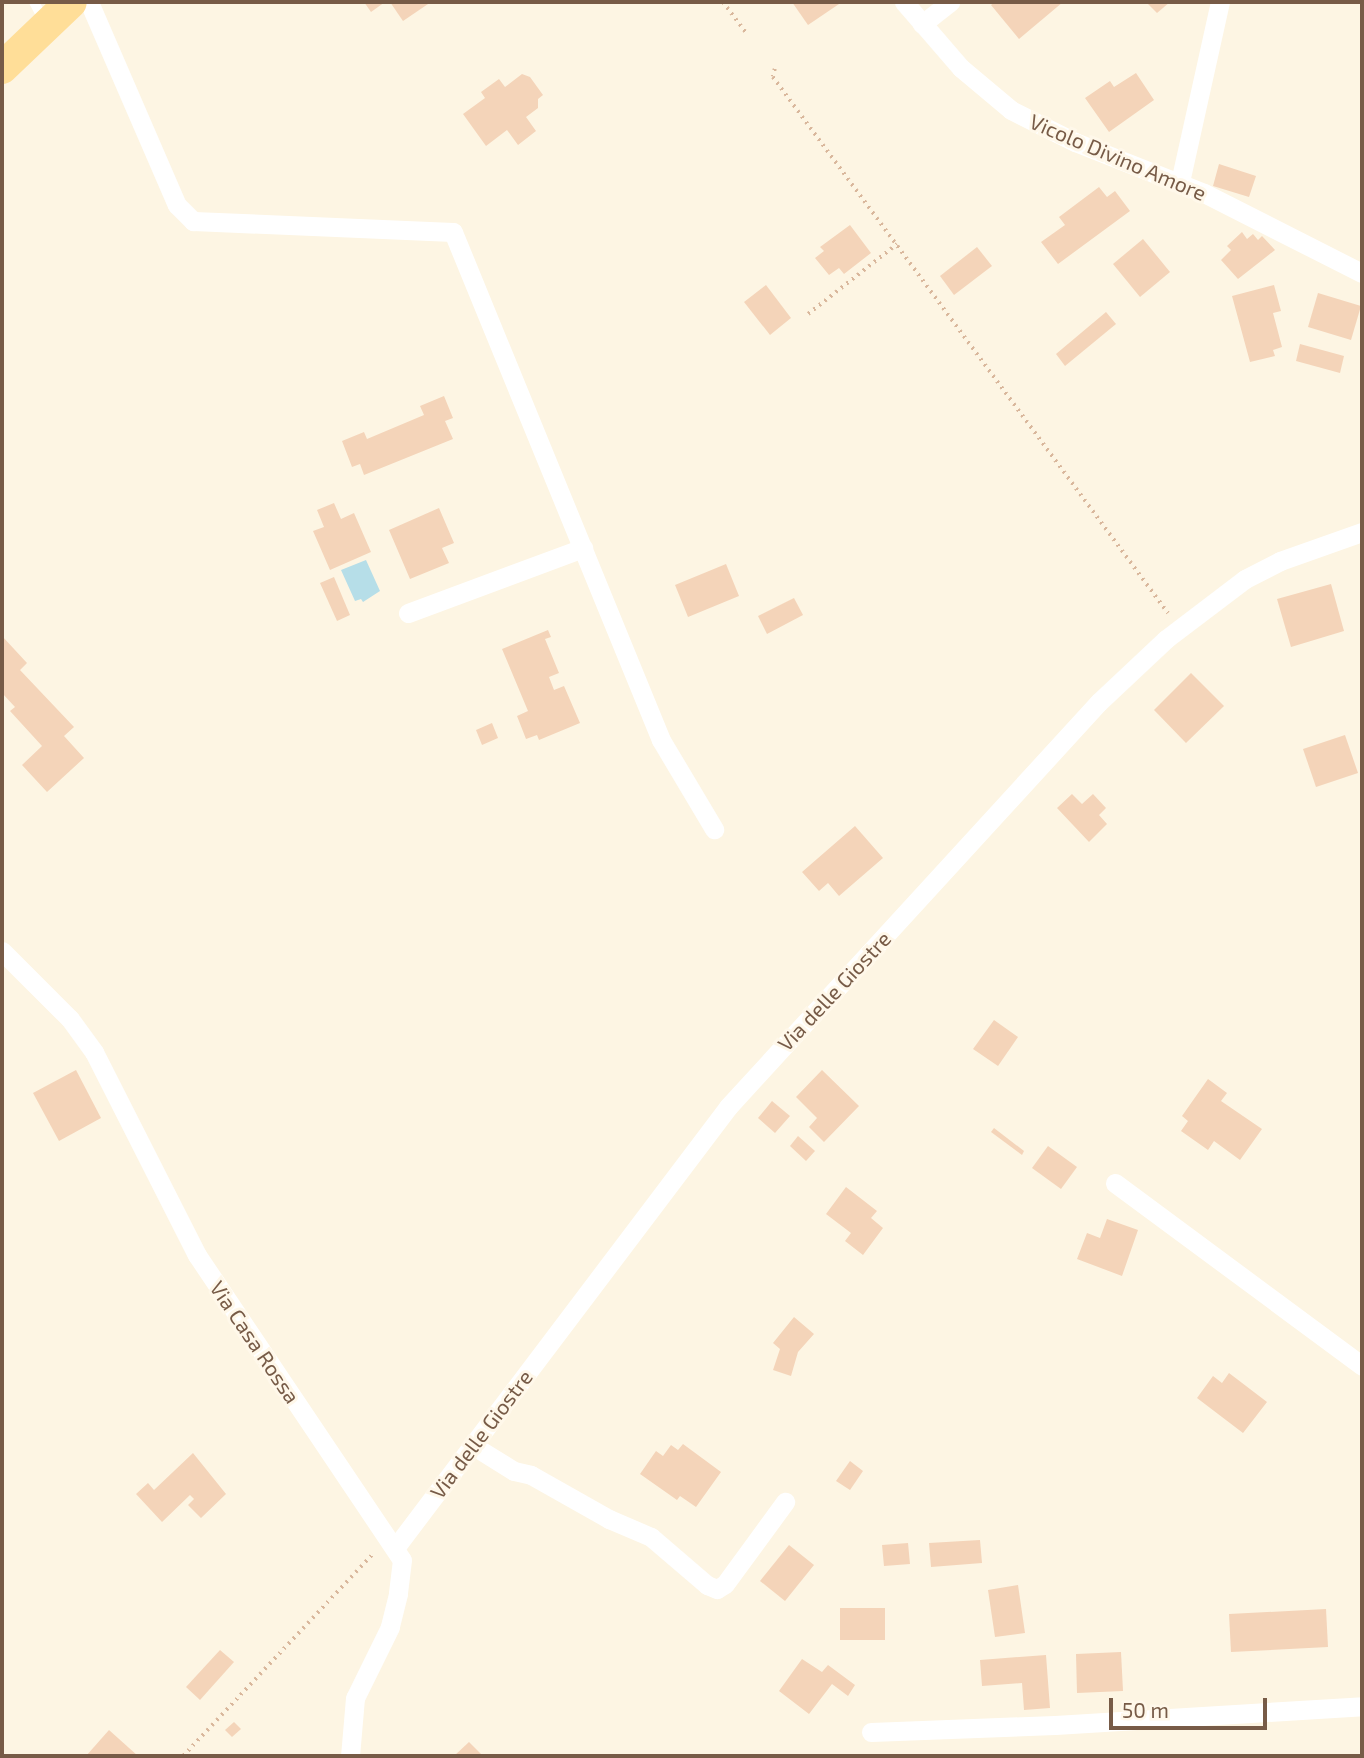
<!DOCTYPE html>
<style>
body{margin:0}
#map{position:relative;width:1364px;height:1758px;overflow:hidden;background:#fdf5e3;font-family:"Exo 2",sans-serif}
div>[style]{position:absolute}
.water>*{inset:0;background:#b6dee8}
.building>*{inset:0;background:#f4d4b9}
.path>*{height:3.5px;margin-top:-1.75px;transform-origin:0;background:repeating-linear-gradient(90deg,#d9b79c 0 2px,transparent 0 7px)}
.service>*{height:10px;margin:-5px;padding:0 5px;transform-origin:5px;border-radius:5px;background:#fff}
.minor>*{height:19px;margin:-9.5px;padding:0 9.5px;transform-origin:9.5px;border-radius:9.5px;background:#fff}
.primary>*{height:32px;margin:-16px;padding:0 16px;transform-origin:16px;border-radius:16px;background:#ffde98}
span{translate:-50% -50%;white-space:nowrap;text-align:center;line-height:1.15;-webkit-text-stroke:6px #fff8ea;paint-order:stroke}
.street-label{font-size:21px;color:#775b47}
.frame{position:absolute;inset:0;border:4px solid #775b47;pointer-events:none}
.scale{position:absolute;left:1109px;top:1698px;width:158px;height:32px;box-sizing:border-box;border:4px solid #775b47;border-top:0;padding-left:9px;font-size:21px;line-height:24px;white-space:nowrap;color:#775b47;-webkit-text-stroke:5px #fff8ea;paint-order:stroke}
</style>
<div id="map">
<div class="water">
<div style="clip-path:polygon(366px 560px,380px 591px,363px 602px,361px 599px,355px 601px,341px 570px)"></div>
</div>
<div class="building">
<div style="clip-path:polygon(364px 2px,385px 2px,371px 12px)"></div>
<div style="clip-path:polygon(390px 2px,431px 2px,403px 21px)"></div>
<div style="clip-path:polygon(792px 2px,842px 2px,808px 25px)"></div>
<div style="clip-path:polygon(995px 2px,1063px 2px,1019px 39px,991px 5px)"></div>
<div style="clip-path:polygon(1146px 2px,1170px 2px,1157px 13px)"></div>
<div style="clip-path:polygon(1136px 73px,1154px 100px,1109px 132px,1085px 98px,1110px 81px,1114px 87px)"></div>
<div style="clip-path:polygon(522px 74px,530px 77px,543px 95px,538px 99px,538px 108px,526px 117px,536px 131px,518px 145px,507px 130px,486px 146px,463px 114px,485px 98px,481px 92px,499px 79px,505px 87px)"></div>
<div style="clip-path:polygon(1219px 164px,1256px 176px,1249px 197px,1213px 186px)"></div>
<div style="clip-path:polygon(1099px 187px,1107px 197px,1115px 191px,1130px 211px,1058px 264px,1041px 242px,1065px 225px,1059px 217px)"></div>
<div style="clip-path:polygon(850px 225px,871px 253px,844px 274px,839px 268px,829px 275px,815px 258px,824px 251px,820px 247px)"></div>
<div style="clip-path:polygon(1242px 232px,1247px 239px,1253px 234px,1258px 240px,1262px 236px,1275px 250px,1238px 279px,1221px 260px,1231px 250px,1227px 246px)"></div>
<div style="clip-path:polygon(1143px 239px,1170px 272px,1140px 297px,1113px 264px)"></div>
<div style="clip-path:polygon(977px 247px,992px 266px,954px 295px,940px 276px)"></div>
<div style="clip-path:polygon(766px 285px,791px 318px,770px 335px,744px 302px)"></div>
<div style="clip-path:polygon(1274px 285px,1281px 311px,1273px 313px,1282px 347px,1273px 350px,1275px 356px,1250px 362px,1232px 296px)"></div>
<div style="clip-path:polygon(1318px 293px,1361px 306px,1351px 340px,1308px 327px)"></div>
<div style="clip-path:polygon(1106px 312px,1116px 324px,1065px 366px,1056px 354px)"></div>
<div style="clip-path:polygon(1300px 344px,1344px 356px,1340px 373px,1296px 361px)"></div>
<div style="clip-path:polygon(444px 396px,453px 418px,445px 421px,453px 439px,364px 475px,360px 464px,352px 467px,342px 441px,364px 432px,367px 439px,424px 415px,420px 406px)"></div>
<div style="clip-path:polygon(334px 503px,341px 519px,354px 513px,371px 552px,330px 570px,313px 531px,324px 527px,317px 510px)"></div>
<div style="clip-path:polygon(439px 508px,454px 543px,442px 548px,449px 563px,410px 579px,389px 530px)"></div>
<div style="clip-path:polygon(726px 564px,739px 596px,688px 617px,675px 585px)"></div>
<div style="clip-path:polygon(334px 577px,350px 615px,337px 621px,320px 583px)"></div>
<div style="clip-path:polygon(1331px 584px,1344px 631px,1291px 647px,1277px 599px)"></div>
<div style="clip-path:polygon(794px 598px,803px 615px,767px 634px,758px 616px)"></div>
<div style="clip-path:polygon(548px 630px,551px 637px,545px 639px,559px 673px,549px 677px,554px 690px,564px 686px,580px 723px,539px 740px,537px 735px,526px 739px,517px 716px,528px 711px,502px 649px)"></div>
<div style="clip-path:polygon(2px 636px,27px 663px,20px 670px,74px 727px,64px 736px,84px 758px,47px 792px,22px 765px,42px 746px,10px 711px,15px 707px,2px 693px)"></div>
<div style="clip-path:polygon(1191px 673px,1224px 706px,1186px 743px,1154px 710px)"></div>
<div style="clip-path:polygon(492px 723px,498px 738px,482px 745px,476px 730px)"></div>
<div style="clip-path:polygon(1345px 735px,1358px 773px,1316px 787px,1303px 749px)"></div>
<div style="clip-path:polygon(1072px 794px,1082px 804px,1093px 794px,1106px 808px,1099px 815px,1107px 824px,1089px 842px,1057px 808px)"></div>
<div style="clip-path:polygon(855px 826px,883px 858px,839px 896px,828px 883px,819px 891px,802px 872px)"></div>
<div style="clip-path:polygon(994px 1020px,1018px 1037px,998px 1066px,973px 1049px)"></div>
<div style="clip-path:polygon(76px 1070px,101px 1118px,59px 1141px,33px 1093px)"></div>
<div style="clip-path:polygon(822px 1070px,859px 1106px,824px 1142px,809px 1127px,817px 1118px,796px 1097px)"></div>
<div style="clip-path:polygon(1208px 1079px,1227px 1093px,1221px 1101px,1262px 1129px,1240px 1160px,1214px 1141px,1208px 1150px,1181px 1131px,1188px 1121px,1182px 1116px)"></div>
<div style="clip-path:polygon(772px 1101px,790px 1116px,775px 1133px,758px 1118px)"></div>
<div style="clip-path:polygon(994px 1128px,1024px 1151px,1022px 1155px,991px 1132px)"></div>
<div style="clip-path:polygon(798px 1136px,815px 1151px,806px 1161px,790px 1146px)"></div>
<div style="clip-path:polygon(1048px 1146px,1077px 1167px,1061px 1189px,1032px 1168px)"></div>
<div style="clip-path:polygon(846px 1187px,877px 1211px,871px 1218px,883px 1228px,863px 1255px,845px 1241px,851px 1233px,826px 1214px)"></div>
<div style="clip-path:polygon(1107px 1219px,1138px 1230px,1122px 1276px,1077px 1259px,1087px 1233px,1100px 1238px)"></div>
<div style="clip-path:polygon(794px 1317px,814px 1334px,798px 1352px,791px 1376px,773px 1370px,780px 1349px,773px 1343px)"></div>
<div style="clip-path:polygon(1229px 1373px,1267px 1402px,1243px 1433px,1197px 1398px,1213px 1376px,1222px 1383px)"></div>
<div style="clip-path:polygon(683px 1444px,721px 1472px,696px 1507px,680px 1496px,677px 1500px,640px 1474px,656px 1451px,663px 1456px,671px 1445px,678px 1450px)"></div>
<div style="clip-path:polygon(193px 1453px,226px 1494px,201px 1518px,188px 1505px,194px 1499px,190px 1495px,162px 1522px,136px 1494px,148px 1483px,154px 1490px)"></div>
<div style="clip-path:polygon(850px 1461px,863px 1471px,850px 1490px,836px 1481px)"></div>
<div style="clip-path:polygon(980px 1540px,982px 1563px,931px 1567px,929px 1543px)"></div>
<div style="clip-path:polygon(908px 1543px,910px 1564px,884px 1566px,882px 1545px)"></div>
<div style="clip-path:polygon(789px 1545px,814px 1565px,785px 1601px,760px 1581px)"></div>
<div style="clip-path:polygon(1018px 1585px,1025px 1633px,995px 1637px,988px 1590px)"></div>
<div style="clip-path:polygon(840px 1608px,885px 1608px,885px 1640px,840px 1640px)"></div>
<div style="clip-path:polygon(1326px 1609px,1328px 1647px,1231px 1652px,1229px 1614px)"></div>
<div style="clip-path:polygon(220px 1650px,234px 1662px,200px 1700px,186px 1687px)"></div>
<div style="clip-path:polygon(1121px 1652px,1123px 1691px,1077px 1693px,1076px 1654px)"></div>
<div style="clip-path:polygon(1046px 1655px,1050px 1708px,1024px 1710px,1022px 1683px,982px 1686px,980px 1660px)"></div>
<div style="clip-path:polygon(802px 1659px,822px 1672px,828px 1665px,855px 1685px,848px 1696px,832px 1684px,809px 1714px,779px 1691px)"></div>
<div style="clip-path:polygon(234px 1722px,241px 1729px,232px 1737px,225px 1730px)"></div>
<div style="clip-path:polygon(109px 1730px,138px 1756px,86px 1756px)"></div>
<div style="clip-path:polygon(469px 1742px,483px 1756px,454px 1756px)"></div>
</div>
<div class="path">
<div style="left:723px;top:2px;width:41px;rotate:52.9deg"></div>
<div style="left:775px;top:69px;width:8px;rotate:104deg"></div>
<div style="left:773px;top:77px;width:666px;rotate:53.61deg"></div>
<div style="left:808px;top:314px;width:113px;rotate:-38.2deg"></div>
<div style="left:183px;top:1756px;width:277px;rotate:-46.8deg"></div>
</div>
<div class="service">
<div style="left:34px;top:2px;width:24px;rotate:62deg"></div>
</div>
<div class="minor">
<div style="left:89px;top:2px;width:221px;rotate:66.6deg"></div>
<div style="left:177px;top:205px;width:23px;rotate:45deg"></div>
<div style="left:193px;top:221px;width:260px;rotate:2.4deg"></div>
<div style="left:453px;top:232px;width:549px;rotate:67.73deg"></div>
<div style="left:661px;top:740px;width:104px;rotate:59.2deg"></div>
<div style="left:904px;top:2px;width:87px;rotate:49.2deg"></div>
<div style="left:961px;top:68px;width:65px;rotate:40deg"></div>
<div style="left:1011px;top:110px;width:72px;rotate:26.6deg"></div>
<div style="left:1075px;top:142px;width:139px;rotate:21.6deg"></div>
<div style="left:1204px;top:193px;width:177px;rotate:26.9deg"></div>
<div style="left:922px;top:24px;width:36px;rotate:-38deg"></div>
<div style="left:1180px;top:182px;width:184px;rotate:-77.5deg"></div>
<div style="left:408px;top:613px;width:187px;rotate:-20.4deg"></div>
<div style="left:2px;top:951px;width:96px;rotate:45deg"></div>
<div style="left:70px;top:1019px;width:41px;rotate:54deg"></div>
<div style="left:94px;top:1052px;width:228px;rotate:63.1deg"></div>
<div style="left:197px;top:1255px;width:367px;rotate:56.1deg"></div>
<div style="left:402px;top:1560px;width:34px;rotate:97deg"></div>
<div style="left:398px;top:1594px;width:34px;rotate:104deg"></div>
<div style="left:390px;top:1627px;width:79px;rotate:116.2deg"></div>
<div style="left:355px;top:1698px;width:58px;rotate:94.9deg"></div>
<div style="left:1115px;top:1183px;width:307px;rotate:36.5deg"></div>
<div style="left:472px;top:1445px;width:49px;rotate:31.8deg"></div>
<div style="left:514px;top:1471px;width:17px;rotate:13deg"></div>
<div style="left:531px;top:1475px;width:90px;rotate:29.4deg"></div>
<div style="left:609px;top:1519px;width:46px;rotate:23.2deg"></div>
<div style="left:651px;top:1537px;width:74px;rotate:40.6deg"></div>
<div style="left:707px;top:1585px;width:11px;rotate:22deg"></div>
<div style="left:717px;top:1589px;width:9px;rotate:-32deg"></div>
<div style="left:725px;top:1584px;width:102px;rotate:-53.8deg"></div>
<div style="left:395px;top:1548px;width:553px;rotate:-52.94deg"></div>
<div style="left:728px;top:1107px;width:549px;rotate:-47.51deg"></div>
<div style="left:1099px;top:702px;width:92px;rotate:-43.2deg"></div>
<div style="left:1166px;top:639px;width:99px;rotate:-37.2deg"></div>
<div style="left:1245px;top:579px;width:39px;rotate:-27deg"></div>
<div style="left:1280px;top:561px;width:87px;rotate:-19.5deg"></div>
<div style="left:871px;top:1732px;width:184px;rotate:-2.2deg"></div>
<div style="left:1055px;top:1725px;width:308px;rotate:-3.5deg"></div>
</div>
<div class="primary">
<div style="left:2px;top:68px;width:95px;rotate:-43.7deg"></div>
</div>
<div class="street-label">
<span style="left:1118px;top:157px;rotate:23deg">Vicolo Divino Amore</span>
<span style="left:834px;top:991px;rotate:-47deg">Via delle Giostre</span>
<span style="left:255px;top:1342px;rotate:56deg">Via Casa Rossa</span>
<span style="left:481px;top:1434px;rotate:-53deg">Via delle Giostre</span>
</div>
<div class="frame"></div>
<div class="scale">50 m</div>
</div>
